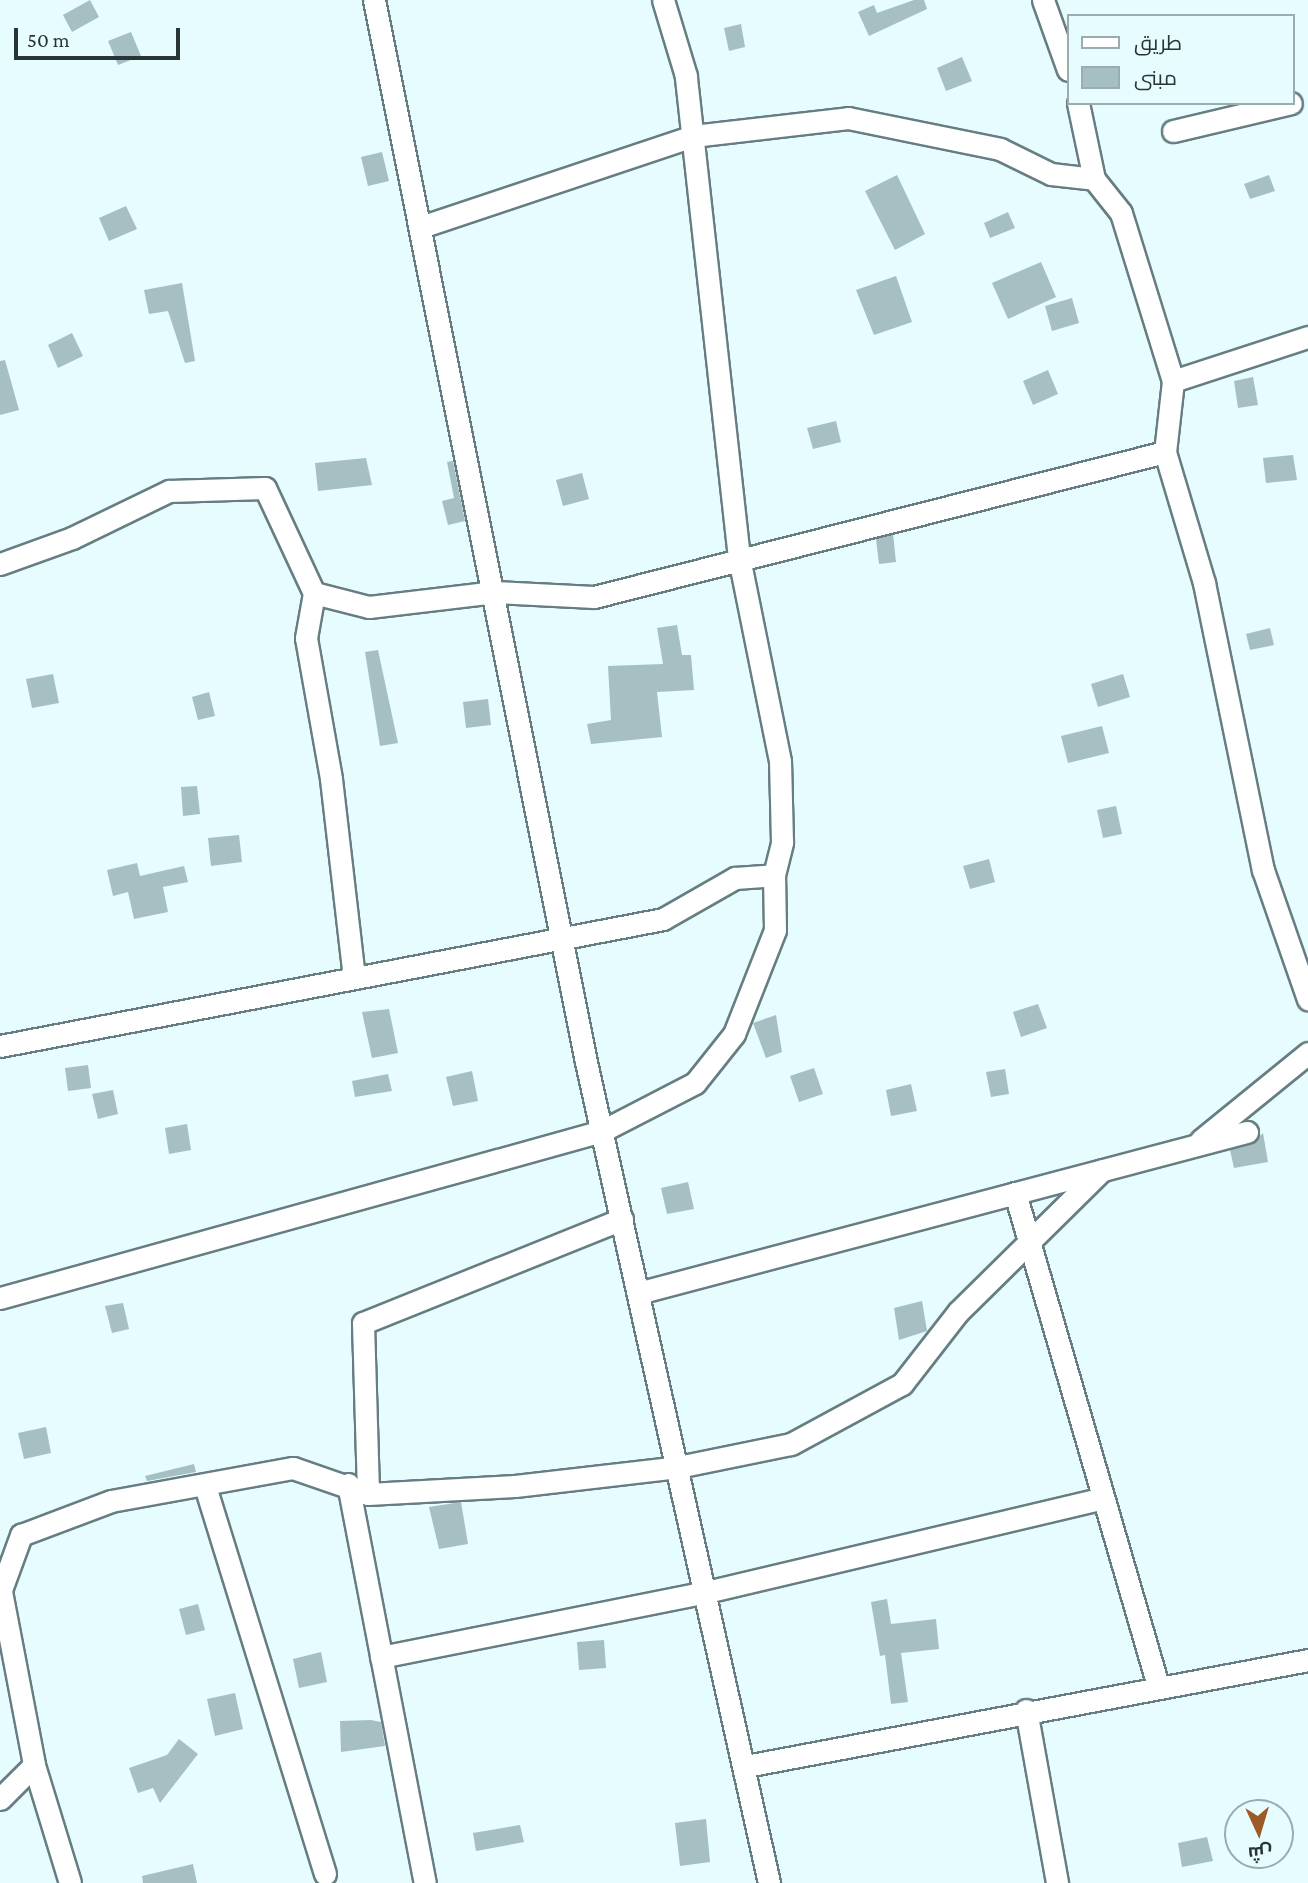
<!DOCTYPE html>
<meta charset="utf-8">
<style>
body{margin:0}
#map{position:relative;width:1308px;height:1883px;overflow:hidden;background:#e6fcff;font-family:"Crimson Pro",Cairo,serif}
div>[style]{position:absolute}
.building>*{inset:0;background:#a5bfc3}
.roads{filter:drop-shadow(2px 0 #667e81) drop-shadow(-2px 0 #667e81) drop-shadow(0 2px #667e81) drop-shadow(0 -2px #667e81)}
.minor>*{height:21px;margin:-10.5px;padding:0 10.5px;transform-origin:10.5px;border-radius:10.5px;background:#fff}
span{translate:-50% -50%;white-space:nowrap;text-align:center;line-height:1.15;-webkit-text-stroke:5px #e6fcff;paint-order:stroke}
.legend{position:absolute;left:1067px;top:14px;width:228px;height:91px;box-sizing:border-box;background:#e6fcff;border:2px solid #9aacae;margin:0;padding:9px 12px;list-style:none;font-size:21px;color:#293435}
.legend li{display:flex;align-items:center;gap:14px;height:35px}
.legend b{width:35px;border:2px solid #9aacae}
.north{position:absolute;left:1224px;top:1799px;width:70px;height:70px;box-sizing:border-box;background:#e6fcff;border:2px solid #9aacae;border-radius:50%;rotate:176deg;font-size:19px;font-weight:700;line-height:28px;text-align:center;color:#293435}
.north::after{content:'';display:block;margin:auto;width:24px;height:32px;background:#9c5b26;clip-path:polygon(50% 0,100% 100%,50% 72%,0 100%)}
.scale{position:absolute;left:14px;top:28px;width:166px;height:32px;box-sizing:border-box;border:4px solid #293435;border-top:0;padding-left:9px;font-size:21px;line-height:24px;white-space:nowrap;color:#293435;-webkit-text-stroke:5px #e6fcff;paint-order:stroke}
</style>
<div id="map">
<div class="building">
<div style="clip-path:polygon(90px 0,99px 17px,72px 32px,63px 15px)"></div>
<div style="clip-path:polygon(914px 0,924px 0,927px 9px,869px 36px,858px 12px,874px 5px,877px 13px)"></div>
<div style="clip-path:polygon(741px 24px,745px 47px,729px 51px,724px 28px)"></div>
<div style="clip-path:polygon(131px 32px,141px 56px,118px 65px,108px 41px)"></div>
<div style="clip-path:polygon(962px 57px,972px 81px,946px 91px,937px 68px)"></div>
<div style="clip-path:polygon(382px 152px,389px 181px,368px 186px,361px 157px)"></div>
<div style="clip-path:polygon(897px 175px,925px 234px,895px 250px,865px 191px)"></div>
<div style="clip-path:polygon(1269px 175px,1275px 191px,1250px 199px,1244px 184px)"></div>
<div style="clip-path:polygon(126px 206px,137px 229px,109px 241px,99px 218px)"></div>
<div style="clip-path:polygon(1008px 212px,1015px 228px,990px 238px,984px 223px)"></div>
<div style="clip-path:polygon(1041px 262px,1056px 297px,1008px 319px,992px 283px)"></div>
<div style="clip-path:polygon(896px 276px,912px 322px,874px 335px,856px 290px)"></div>
<div style="clip-path:polygon(182px 283px,195px 361px,185px 363px,168px 311px,149px 314px,144px 290px)"></div>
<div style="clip-path:polygon(1072px 298px,1079px 323px,1052px 331px,1045px 306px)"></div>
<div style="clip-path:polygon(72px 333px,83px 356px,58px 368px,48px 345px)"></div>
<div style="clip-path:polygon(5px 360px,19px 410px,0 415px,0 361px)"></div>
<div style="clip-path:polygon(1048px 370px,1058px 394px,1033px 405px,1023px 381px)"></div>
<div style="clip-path:polygon(1253px 377px,1258px 405px,1238px 408px,1234px 381px)"></div>
<div style="clip-path:polygon(836px 421px,841px 442px,813px 449px,807px 428px)"></div>
<div style="clip-path:polygon(1293px 455px,1297px 480px,1266px 483px,1263px 458px)"></div>
<div style="clip-path:polygon(366px 458px,372px 485px,318px 491px,315px 463px)"></div>
<div style="clip-path:polygon(453px 461px,465px 521px,448px 525px,442px 501px,454px 498px,447px 462px)"></div>
<div style="clip-path:polygon(582px 473px,589px 499px,563px 506px,556px 480px)"></div>
<div style="clip-path:polygon(893px 534px,896px 562px,879px 564px,876px 539px)"></div>
<div style="clip-path:polygon(677px 625px,682px 655px,691px 655px,694px 690px,657px 692px,662px 737px,591px 744px,587px 724px,611px 720px,608px 666px,663px 664px,657px 628px)"></div>
<div style="clip-path:polygon(1270px 628px,1274px 645px,1250px 650px,1246px 634px)"></div>
<div style="clip-path:polygon(378px 650px,398px 743px,380px 746px,365px 652px)"></div>
<div style="clip-path:polygon(53px 674px,59px 703px,32px 708px,26px 679px)"></div>
<div style="clip-path:polygon(1123px 674px,1130px 697px,1098px 707px,1091px 684px)"></div>
<div style="clip-path:polygon(209px 692px,215px 716px,198px 720px,192px 697px)"></div>
<div style="clip-path:polygon(488px 699px,491px 725px,466px 728px,463px 702px)"></div>
<div style="clip-path:polygon(1102px 726px,1109px 753px,1068px 763px,1061px 736px)"></div>
<div style="clip-path:polygon(197px 786px,200px 814px,183px 816px,181px 787px)"></div>
<div style="clip-path:polygon(1116px 806px,1122px 834px,1103px 838px,1097px 810px)"></div>
<div style="clip-path:polygon(239px 835px,242px 862px,211px 866px,208px 838px)"></div>
<div style="clip-path:polygon(989px 859px,995px 882px,970px 889px,963px 866px)"></div>
<div style="clip-path:polygon(137px 863px,140px 876px,184px 866px,188px 882px,163px 887px,168px 912px,134px 919px,128px 892px,113px 896px,107px 870px)"></div>
<div style="clip-path:polygon(1038px 1004px,1047px 1028px,1021px 1037px,1013px 1012px)"></div>
<div style="clip-path:polygon(389px 1009px,398px 1053px,372px 1058px,362px 1012px)"></div>
<div style="clip-path:polygon(776px 1015px,782px 1052px,766px 1058px,753px 1023px)"></div>
<div style="clip-path:polygon(88px 1065px,91px 1088px,68px 1091px,65px 1068px)"></div>
<div style="clip-path:polygon(814px 1068px,823px 1094px,799px 1102px,790px 1076px)"></div>
<div style="clip-path:polygon(1005px 1069px,1009px 1094px,991px 1097px,986px 1072px)"></div>
<div style="clip-path:polygon(472px 1071px,478px 1101px,453px 1106px,446px 1077px)"></div>
<div style="clip-path:polygon(388px 1074px,392px 1091px,355px 1097px,352px 1081px)"></div>
<div style="clip-path:polygon(911px 1084px,917px 1111px,891px 1116px,886px 1090px)"></div>
<div style="clip-path:polygon(113px 1090px,118px 1114px,98px 1119px,92px 1094px)"></div>
<div style="clip-path:polygon(187px 1124px,191px 1150px,169px 1154px,165px 1128px)"></div>
<div style="clip-path:polygon(1263px 1133px,1268px 1162px,1234px 1168px,1230px 1150px,1251px 1144px)"></div>
<div style="clip-path:polygon(688px 1182px,694px 1209px,667px 1214px,661px 1188px)"></div>
<div style="clip-path:polygon(922px 1301px,927px 1331px,899px 1340px,894px 1308px)"></div>
<div style="clip-path:polygon(123px 1303px,129px 1329px,112px 1333px,105px 1306px)"></div>
<div style="clip-path:polygon(46px 1427px,51px 1453px,24px 1459px,18px 1433px)"></div>
<div style="clip-path:polygon(194px 1464px,196px 1472px,147px 1481px,145px 1476px)"></div>
<div style="clip-path:polygon(461px 1502px,468px 1544px,439px 1549px,429px 1507px)"></div>
<div style="clip-path:polygon(887px 1599px,891px 1624px,936px 1619px,939px 1649px,901px 1653px,908px 1702px,891px 1704px,885px 1655px,880px 1656px,871px 1602px)"></div>
<div style="clip-path:polygon(198px 1604px,205px 1630px,186px 1635px,179px 1609px)"></div>
<div style="clip-path:polygon(604px 1640px,606px 1668px,579px 1670px,577px 1642px)"></div>
<div style="clip-path:polygon(321px 1652px,327px 1682px,299px 1688px,293px 1659px)"></div>
<div style="clip-path:polygon(235px 1693px,243px 1729px,215px 1736px,207px 1699px)"></div>
<div style="clip-path:polygon(371px 1720px,381px 1722px,385px 1746px,341px 1752px,340px 1721px)"></div>
<div style="clip-path:polygon(179px 1739px,198px 1754px,160px 1803px,153px 1788px,138px 1793px,129px 1768px,167px 1755px)"></div>
<div style="clip-path:polygon(706px 1819px,710px 1862px,680px 1866px,675px 1823px)"></div>
<div style="clip-path:polygon(520px 1825px,524px 1842px,476px 1851px,473px 1833px)"></div>
<div style="clip-path:polygon(1207px 1837px,1213px 1861px,1182px 1867px,1178px 1843px)"></div>
<div style="clip-path:polygon(193px 1864px,197px 1883px,143px 1883px,142px 1876px)"></div>
</div>
<div class="roads">
<div class="minor">
<div style="left:374px;top:0;width:1083px;rotate:78.71deg"></div>
<div style="left:586px;top:1062px;width:841px;rotate:77.43deg"></div>
<div style="left:1043px;top:0;width:74px;rotate:70.3deg"></div>
<div style="left:1078px;top:103px;width:78px;rotate:78.1deg"></div>
<div style="left:1094px;top:179px;width:43px;rotate:51.5deg"></div>
<div style="left:1121px;top:213px;width:176px;rotate:72.8deg"></div>
<div style="left:1173px;top:381px;width:71px;rotate:96.4deg"></div>
<div style="left:1165px;top:452px;width:137px;rotate:73.4deg"></div>
<div style="left:1204px;top:583px;width:293px;rotate:78.4deg"></div>
<div style="left:1263px;top:870px;width:137px;rotate:70.8deg"></div>
<div style="left:1173px;top:131px;width:121px;rotate:-13.3deg"></div>
<div style="left:421px;top:227px;width:287px;rotate:-18.5deg"></div>
<div style="left:693px;top:136px;width:156px;rotate:-6.6deg"></div>
<div style="left:848px;top:118px;width:155px;rotate:11.5deg"></div>
<div style="left:1000px;top:149px;width:57px;rotate:26.1deg"></div>
<div style="left:1051px;top:174px;width:43px;rotate:6.6deg"></div>
<div style="left:1173px;top:381px;width:142px;rotate:-18.1deg"></div>
<div style="left:0;top:564px;width:77px;rotate:-19.9deg"></div>
<div style="left:72px;top:538px;width:108px;rotate:-25.9deg"></div>
<div style="left:169px;top:491px;width:96px;rotate:-1.8deg"></div>
<div style="left:265px;top:488px;width:116px;rotate:65deg"></div>
<div style="left:314px;top:593px;width:46px;rotate:100.1deg"></div>
<div style="left:306px;top:638px;width:143px;rotate:79.9deg"></div>
<div style="left:331px;top:779px;width:200px;rotate:83.4deg"></div>
<div style="left:314px;top:593px;width:57px;rotate:14.3deg"></div>
<div style="left:369px;top:607px;width:127px;rotate:-6.8deg"></div>
<div style="left:495px;top:592px;width:99px;rotate:2.9deg"></div>
<div style="left:594px;top:597px;width:589px;rotate:-14.25deg"></div>
<div style="left:0;top:1046px;width:675px;rotate:-10.84deg"></div>
<div style="left:663px;top:919px;width:83px;rotate:-29.7deg"></div>
<div style="left:735px;top:878px;width:39px;rotate:-4deg"></div>
<div style="left:1201px;top:1140px;width:138px;rotate:-39.1deg"></div>
<div style="left:1015px;top:1193px;width:513px;rotate:73.82deg"></div>
<div style="left:622px;top:1219px;width:279px;rotate:158.1deg"></div>
<div style="left:363px;top:1323px;width:171px;rotate:88.3deg"></div>
<div style="left:368px;top:1494px;width:147px;rotate:-3.1deg"></div>
<div style="left:515px;top:1486px;width:164px;rotate:-6.6deg"></div>
<div style="left:678px;top:1467px;width:115px;rotate:-11.5deg"></div>
<div style="left:791px;top:1444px;width:126px;rotate:-28.4deg"></div>
<div style="left:902px;top:1384px;width:91px;rotate:-52.1deg"></div>
<div style="left:958px;top:1312px;width:202px;rotate:-44.6deg"></div>
<div style="left:638px;top:1293px;width:630px;rotate:-14.81deg"></div>
<div style="left:0;top:1298px;width:625px;rotate:-15.5deg"></div>
<div style="left:602px;top:1131px;width:105px;rotate:-27.3deg"></div>
<div style="left:695px;top:1083px;width:63px;rotate:-51.5deg"></div>
<div style="left:734px;top:1034px;width:112px;rotate:-68.5deg"></div>
<div style="left:775px;top:930px;width:55px;rotate:-91deg"></div>
<div style="left:774px;top:875px;width:34px;rotate:-76deg"></div>
<div style="left:782px;top:842px;width:81px;rotate:-91.4deg"></div>
<div style="left:780px;top:761px;width:207px;rotate:-101.4deg"></div>
<div style="left:739px;top:558px;width:485px;rotate:-96.3deg"></div>
<div style="left:686px;top:76px;width:79px;rotate:-106.8deg"></div>
<div style="left:348px;top:1484px;width:406px;rotate:79.1deg"></div>
<div style="left:205px;top:1486px;width:406px;rotate:72.8deg"></div>
<div style="left:0;top:1586px;width:182px;rotate:79.2deg"></div>
<div style="left:34px;top:1765px;width:123px;rotate:73deg"></div>
<div style="left:1px;top:1590px;width:59px;rotate:-70deg"></div>
<div style="left:21px;top:1535px;width:96px;rotate:-20.7deg"></div>
<div style="left:111px;top:1501px;width:185px;rotate:-10.3deg"></div>
<div style="left:293px;top:1468px;width:79px;rotate:19.1deg"></div>
<div style="left:381px;top:1657px;width:331px;rotate:-11.3deg"></div>
<div style="left:706px;top:1592px;width:408px;rotate:-13.3deg"></div>
<div style="left:1026px;top:1710px;width:176px;rotate:79.8deg"></div>
<div style="left:746px;top:1766px;width:572px;rotate:-10.68deg"></div>
<div style="left:0;top:1799px;width:48px;rotate:-45deg"></div>
</div>
</div>
<ul class="legend">
<li><b style="height:9px;background:#fff"></b>طريق</li>
<li><b style="height:19px;background:#a5bfc3"></b>مبنى</li>
</ul>
<div class="north">ش</div>
<div class="scale">50 m</div>
</div>
